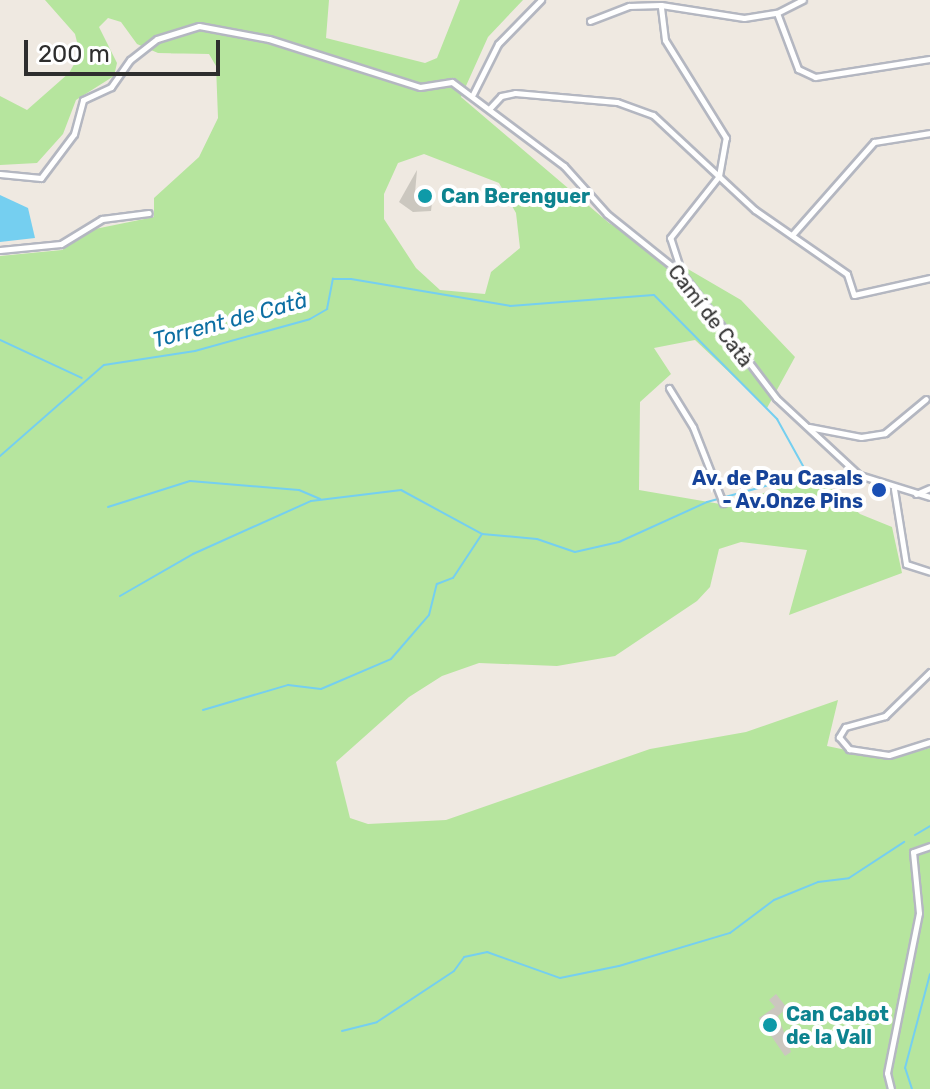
<!DOCTYPE html>
<meta charset="utf-8">
<style>
body{margin:0}
#map{position:relative;width:930px;height:1089px;overflow:hidden;background:#efe9e1;font-family:Rubik,sans-serif}
div>[style]{position:absolute}
.green>*{inset:0;background:#b6e59e}
.water>*{inset:0;background:#75cff0}
.stream>*{height:2px;margin:-1px;padding:0 1px;transform-origin:1px;border-radius:1px;background:#75cff0}
.building>*{inset:0;background:#cbc7bf}
.roads{filter:drop-shadow(2px 0 #b4b7c1) drop-shadow(-2px 0 #b4b7c1) drop-shadow(0 2px #b4b7c1) drop-shadow(0 -2px #b4b7c1)}
.street>*{height:5px;margin:-2.5px;padding:0 2.5px;transform-origin:2.5px;border-radius:2.5px;background:#fff}
.dots>*{width:22px;height:22px;translate:-50% -50%;box-sizing:border-box;border:4px solid #fff;border-radius:50%}
span{translate:-50% -50%;white-space:nowrap;text-align:center;line-height:1.15;-webkit-text-stroke:8px #fff;paint-order:stroke}
.culture-label{font-size:20px;color:#0d838f;font-weight:700}
.left{translate:0 -50%;text-align:left}
.street-label{font-size:20px;color:#2e2e2e}
.transit-label{font-size:20px;color:#164399;font-weight:700}
.right{translate:-100% -50%;text-align:right}
.water-label{font-size:22px;color:#0d6fa3;font-style:italic}
.scale{position:absolute;left:24px;top:40px;width:196px;height:36px;box-sizing:border-box;border:4px solid #2e2e2e;border-top:0;padding-left:10px;font-size:24px;line-height:28px;white-space:nowrap;color:#2e2e2e;-webkit-text-stroke:6px #fff;paint-order:stroke}
</style>
<div id="map">
<div class="green">
<div style="clip-path:polygon(evenodd,45px 0,329px 0,326px 38px,425px 63px,437px 58px,460px 0,523px 0,488px 37px,461px 97px,609px 223px,741px 300px,795px 357px,767px 408px,695px 340px,654px 348px,671px 374px,640px 402px,639px 490px,726px 505px,817px 476px,860px 514px,892px 527px,902px 573px,789px 615px,807px 550px,741px 542px,719px 549px,710px 587px,697px 601px,615px 656px,557px 666px,479px 663px,442px 676px,409px 697px,336px 762px,350px 818px,368px 824px,446px 820px,650px 749px,746px 732px,838px 700px,827px 746px,889px 759px,930px 748px,930px 1089px,0 1089px,0 256px,62px 250px,90px 230px,154px 217px,154px 198px,199px 157px,218px 118px,216px 66px,209px 54px,158px 53px,137px 44px,121px 22px,108px 18px,99px 27px,117px 63px,114px 76px,76px 100px,63px 134px,37px 163px,0 165px,0 96px,27px 110px,69px 73px,80px 54px,75px 34px,45px 0,424px 154px,499px 183px,516px 213px,520px 248px,491px 272px,485px 294px,440px 290px,416px 268px,384px 219px,384px 194px,398px 163px,424px 154px)"></div>
</div>
<div class="water">
<div style="clip-path:polygon(0 195px,28px 208px,35px 238px,0 242px)"></div>
</div>
<div class="stream">
<div style="left:0;top:340px;width:90px;rotate:24.9deg"></div>
<div style="left:0;top:456px;width:138px;rotate:-41.2deg"></div>
<div style="left:104px;top:365px;width:92px;rotate:-8.7deg"></div>
<div style="left:195px;top:351px;width:119px;rotate:-15.5deg"></div>
<div style="left:310px;top:319px;width:20px;rotate:-30deg"></div>
<div style="left:327px;top:309px;width:31px;rotate:-79deg"></div>
<div style="left:333px;top:279px;width:18px"></div>
<div style="left:351px;top:279px;width:161px;rotate:9.6deg"></div>
<div style="left:510px;top:306px;width:144px;rotate:-4.4deg"></div>
<div style="left:654px;top:295px;width:175px;rotate:45.2deg"></div>
<div style="left:777px;top:419px;width:64px;rotate:61deg"></div>
<div style="left:808px;top:475px;width:13px;rotate:23deg"></div>
<div style="left:108px;top:507px;width:86px;rotate:-17.6deg"></div>
<div style="left:190px;top:481px;width:109px;rotate:4.7deg"></div>
<div style="left:299px;top:490px;width:23px;rotate:23deg"></div>
<div style="left:120px;top:596px;width:84px;rotate:-29.9deg"></div>
<div style="left:193px;top:554px;width:129px;rotate:-24.2deg"></div>
<div style="left:311px;top:501px;width:91px;rotate:-7deg"></div>
<div style="left:401px;top:490px;width:92px;rotate:28.5deg"></div>
<div style="left:482px;top:534px;width:55px;rotate:5.2deg"></div>
<div style="left:537px;top:539px;width:40px;rotate:18.9deg"></div>
<div style="left:575px;top:552px;width:45px;rotate:-12.8deg"></div>
<div style="left:619px;top:542px;width:97px;rotate:-24.4deg"></div>
<div style="left:707px;top:502px;width:103px;rotate:-15.3deg"></div>
<div style="left:203px;top:710px;width:89px;rotate:-16.4deg"></div>
<div style="left:288px;top:685px;width:33px;rotate:7deg"></div>
<div style="left:321px;top:689px;width:76px;rotate:-23.2deg"></div>
<div style="left:391px;top:659px;width:58px;rotate:-49.2deg"></div>
<div style="left:429px;top:615px;width:32px;rotate:-76deg"></div>
<div style="left:437px;top:584px;width:17px;rotate:-21deg"></div>
<div style="left:453px;top:578px;width:53px;rotate:-56.6deg"></div>
<div style="left:915px;top:835px;width:17px;rotate:-31deg"></div>
<div style="left:342px;top:1031px;width:36px;rotate:-14deg"></div>
<div style="left:377px;top:1022px;width:92px;rotate:-33.5deg"></div>
<div style="left:454px;top:971px;width:17px;rotate:-54deg"></div>
<div style="left:464px;top:957px;width:24px;rotate:-12deg"></div>
<div style="left:487px;top:952px;width:77px;rotate:19.6deg"></div>
<div style="left:560px;top:978px;width:60px;rotate:-11.5deg"></div>
<div style="left:619px;top:966px;width:116px;rotate:-16.6deg"></div>
<div style="left:730px;top:933px;width:55px;rotate:-36.9deg"></div>
<div style="left:774px;top:900px;width:48px;rotate:-22.2deg"></div>
<div style="left:818px;top:882px;width:31px;rotate:-7deg"></div>
<div style="left:849px;top:878px;width:66px;rotate:-33.2deg"></div>
<div style="left:912px;top:1089px;width:22px;rotate:-108deg"></div>
<div style="left:905px;top:1068px;width:97px;rotate:-75.1deg"></div>
</div>
<div class="building">
<div style="clip-path:polygon(417px 170px,415px 193px,433px 194px,431px 211px,413px 212px,399px 202px)"></div>
<div style="clip-path:polygon(776px 994px,787px 1008px,778px 1016px,791px 1052px,785px 1056px,759px 1018px,775px 1007px,769px 1000px)"></div>
</div>
<div class="roads">
<div class="street">
<div style="left:777px;top:13px;width:60px;rotate:69.4deg"></div>
<div style="left:798px;top:69px;width:19px;rotate:25deg"></div>
<div style="left:815px;top:77px;width:116px;rotate:-8.9deg"></div>
<div style="left:590px;top:21px;width:42px;rotate:-21deg"></div>
<div style="left:629px;top:6px;width:32px;rotate:-2deg"></div>
<div style="left:473px;top:94px;width:56px;rotate:-63.4deg"></div>
<div style="left:498px;top:44px;width:62px;rotate:-45.7deg"></div>
<div style="left:490px;top:108px;width:16px;rotate:-47deg"></div>
<div style="left:501px;top:96px;width:14px;rotate:-12deg"></div>
<div style="left:515px;top:93px;width:102px;rotate:5deg"></div>
<div style="left:617px;top:102px;width:38px;rotate:20deg"></div>
<div style="left:653px;top:115px;width:139px;rotate:43deg"></div>
<div style="left:755px;top:210px;width:112px;rotate:34.8deg"></div>
<div style="left:847px;top:274px;width:22px;rotate:72deg"></div>
<div style="left:854px;top:295px;width:78px;rotate:-12.6deg"></div>
<div style="left:0;top:174px;width:41px;rotate:5.6deg"></div>
<div style="left:41px;top:178px;width:55px;rotate:-53.1deg"></div>
<div style="left:74px;top:134px;width:35px;rotate:-75deg"></div>
<div style="left:83px;top:100px;width:31px;rotate:-25deg"></div>
<div style="left:111px;top:87px;width:33px;rotate:-55deg"></div>
<div style="left:130px;top:60px;width:34px;rotate:-38deg"></div>
<div style="left:157px;top:39px;width:44px;rotate:-17.2deg"></div>
<div style="left:199px;top:26px;width:71px;rotate:10.5deg"></div>
<div style="left:269px;top:39px;width:158px;rotate:17.6deg"></div>
<div style="left:420px;top:87px;width:32px;rotate:-9deg"></div>
<div style="left:452px;top:82px;width:140px;rotate:36.9deg"></div>
<div style="left:564px;top:166px;width:64px;rotate:48.1deg"></div>
<div style="left:607px;top:214px;width:96px;rotate:38.7deg"></div>
<div style="left:682px;top:274px;width:156px;rotate:52.8deg"></div>
<div style="left:776px;top:398px;width:113px;rotate:42.9deg"></div>
<div style="left:859px;top:475px;width:74px;rotate:17.2deg"></div>
<div style="left:792px;top:235px;width:124px;rotate:-48.6deg"></div>
<div style="left:874px;top:142px;width:57px;rotate:-9.1deg"></div>
<div style="left:0;top:250px;width:61px;rotate:-5.6deg"></div>
<div style="left:61px;top:244px;width:48px;rotate:-31.4deg"></div>
<div style="left:102px;top:219px;width:47px;rotate:-7.3deg"></div>
<div style="left:682px;top:274px;width:38px;rotate:-108deg"></div>
<div style="left:670px;top:238px;width:79px;rotate:-51.7deg"></div>
<div style="left:719px;top:176px;width:39px;rotate:-80deg"></div>
<div style="left:726px;top:138px;width:115px;rotate:-121.9deg"></div>
<div style="left:665px;top:40px;width:35px;rotate:-97deg"></div>
<div style="left:661px;top:5px;width:84px;rotate:8.9deg"></div>
<div style="left:744px;top:18px;width:33px;rotate:-9deg"></div>
<div style="left:777px;top:13px;width:29px;rotate:-27deg"></div>
<div style="left:669px;top:388px;width:46px;rotate:58.4deg"></div>
<div style="left:693px;top:427px;width:82px;rotate:68.5deg"></div>
<div style="left:809px;top:427px;width:53px;rotate:10.9deg"></div>
<div style="left:861px;top:437px;width:24px;rotate:-9deg"></div>
<div style="left:885px;top:433px;width:53px;rotate:-39.7deg"></div>
<div style="left:894px;top:489px;width:76px;rotate:80.9deg"></div>
<div style="left:906px;top:564px;width:25px;rotate:18deg"></div>
<div style="left:916px;top:494px;width:15px;rotate:-23deg"></div>
<div style="left:930px;top:672px;width:63px;rotate:135.6deg"></div>
<div style="left:885px;top:716px;width:41px;rotate:164.6deg"></div>
<div style="left:845px;top:727px;width:12px;rotate:121deg"></div>
<div style="left:839px;top:737px;width:16px;rotate:50deg"></div>
<div style="left:849px;top:749px;width:40px;rotate:8.5deg"></div>
<div style="left:889px;top:755px;width:43px;rotate:-17.6deg"></div>
<div style="left:891px;top:1089px;width:16px;rotate:-104deg"></div>
<div style="left:887px;top:1073px;width:163px;rotate:-78.7deg"></div>
<div style="left:919px;top:913px;width:61px;rotate:-95.6deg"></div>
<div style="left:913px;top:852px;width:18px;rotate:-19deg"></div>
</div>
</div>
<div class="dots">
<div style="left:425px;top:196px;background:#0f9aa8"></div>
<div style="left:879px;top:490px;background:#1a4fb4"></div>
<div style="left:770px;top:1025px;background:#0f9aa8"></div>
</div>
<div class="culture-label">
<span class="left" style="left:441px;top:196px">Can Berenguer</span>
<span class="left" style="left:786px;top:1026px">Can Cabot<br>de la Vall</span>
</div>
<div class="street-label">
<span style="left:710px;top:316px;rotate:52deg">Camí de Catà</span>
</div>
<div class="transit-label">
<span class="right" style="left:863px;top:490px">Av. de Pau Casals<br>- Av.Onze Pins</span>
</div>
<div class="water-label">
<span style="left:230px;top:320px;rotate:-15deg">Torrent de Catà</span>
</div>
<div class="scale">200 m</div>
</div>
